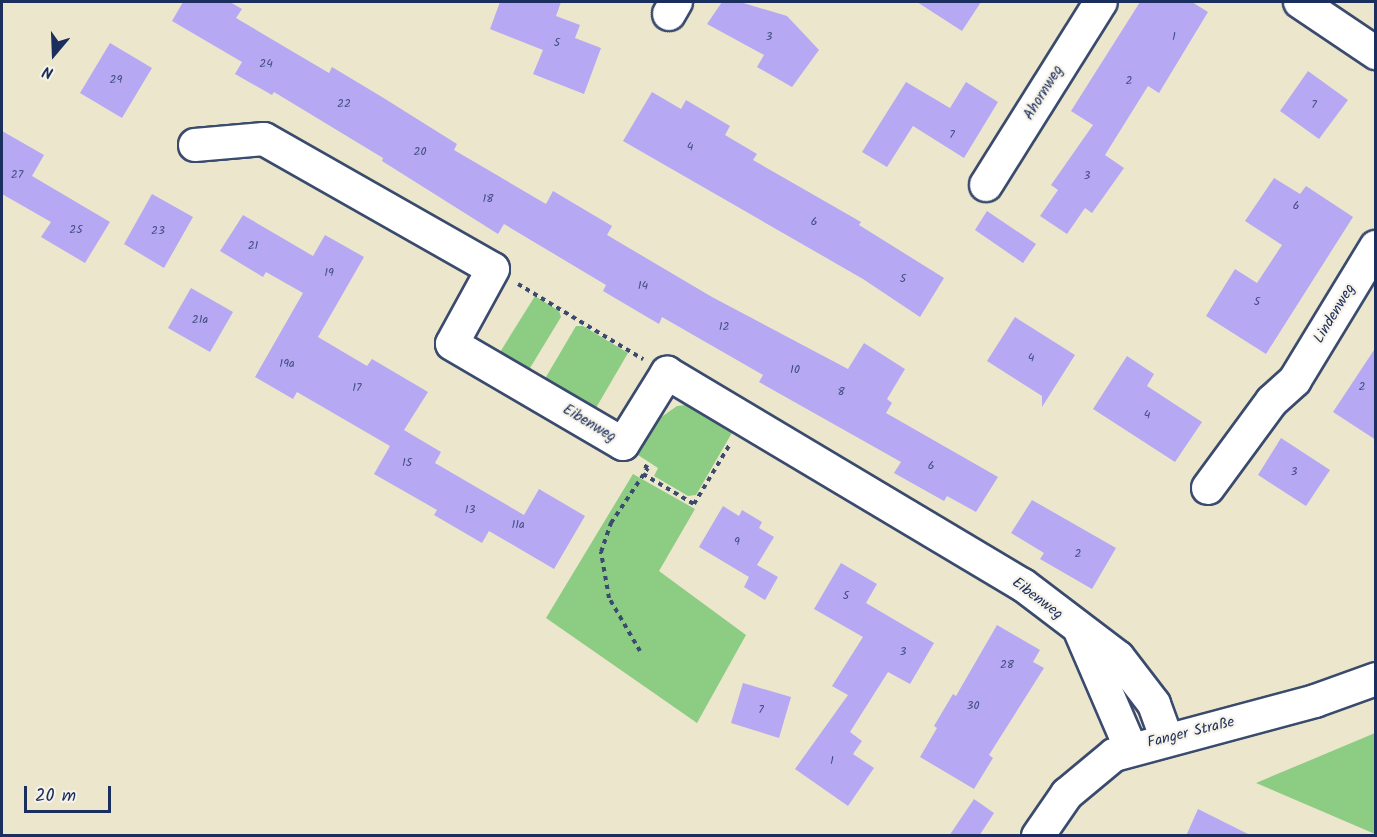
<!DOCTYPE html>
<meta charset="utf-8">
<style>
body{margin:0}
#map{position:relative;width:1377px;height:837px;overflow:hidden;background:#ece7cc;font-family:Kalam,sans-serif}
div>[style]{position:absolute}
.green>*{inset:0;background:#8dcc83}
.building>*{inset:0;background:#b6a8f2}
.path>*{height:4px;margin-top:-2px;transform-origin:0;background:repeating-linear-gradient(90deg,#3a4b6e 0 4.5px,transparent 0 9px)}
.roads{filter:drop-shadow(2px 0 #3a4b6e) drop-shadow(-2px 0 #3a4b6e) drop-shadow(0 2px #3a4b6e) drop-shadow(0 -2px #3a4b6e)}
.minor>*{height:32px;margin:-16px;padding:0 16px;transform-origin:16px;border-radius:16px;background:#fff}
span{translate:-50% -50%;white-space:nowrap;text-align:center;line-height:1.15;-webkit-text-stroke:4.5px #f7f3e8;paint-order:stroke}
.number-label{font-size:12px;color:#424d83}
.number-label span{-webkit-text-stroke-width:0}
.street-label{font-size:15px;color:#1b2f5e}
.frame{position:absolute;inset:0;border:3px solid #1b2f5e;pointer-events:none}
.north{position:absolute;left:24px;top:24px;width:60px;height:60px;-webkit-text-stroke:4px #f7f3e8;paint-order:stroke;rotate:199deg;font-size:16px;font-weight:700;line-height:24px;text-align:center;color:#1b2f5e}
.north::after{content:'';display:block;margin:auto;width:21px;height:27px;background:#1b2f5e;clip-path:polygon(50% 0,100% 100%,50% 72%,0 100%)}
.scale{position:absolute;left:24px;top:786px;width:87px;height:27px;box-sizing:border-box;border:3px solid #1b2f5e;border-top:0;padding-left:8px;font-size:18px;line-height:21px;white-space:nowrap;color:#1b2f5e;-webkit-text-stroke:4px #f7f3e8;paint-order:stroke}
</style>
<div id="map">
<div class="green">
<div style="clip-path:polygon(535px 296px,559px 311px,561px 317px,527px 373px,497px 357px)"></div>
<div style="clip-path:polygon(576px 326px,583px 326px,628px 353px,593px 413px,543px 382px)"></div>
<div style="clip-path:polygon(686px 405px,733px 431px,696px 495px,688px 496px,654px 476px,658px 468px,638px 455px,660px 418px,677px 406px)"></div>
<div style="clip-path:polygon(633px 474px,695px 509px,659px 571px,746px 635px,697px 723px,546px 618px)"></div>
<div style="clip-path:polygon(1375px 733px,1375px 834px,1256px 783px)"></div>
</div>
<div class="building">
<div style="clip-path:polygon(183px 2px,230px 2px,242px 9px,236px 18px,329px 73px,332px 67px,382px 97px,457px 144px,454px 150px,546px 204px,553px 191px,612px 226px,607px 235px,712px 297px,848px 369px,864px 343px,905px 369px,887px 399px,892px 403px,886px 413px,998px 477px,976px 512px,947px 496px,944px 501px,894px 473px,901px 462px,759px 382px,763px 375px,662px 317px,659px 324px,603px 291px,606px 285px,504px 224px,498px 234px,382px 161px,383px 158px,274px 92px,272px 95px,235px 74px,242px 62px,172px 21px)"></div>
<div style="clip-path:polygon(500px 2px,561px 2px,556px 16px,580px 25px,575px 38px,601px 48px,584px 94px,533px 74px,543px 50px,490px 29px)"></div>
<div style="clip-path:polygon(722px 2px,740px 2px,787px 16px,819px 50px,792px 87px,757px 67px,764px 55px,707px 24px)"></div>
<div style="clip-path:polygon(917px 2px,981px 2px,962px 31px)"></div>
<div style="clip-path:polygon(1140px 2px,1192px 2px,1208px 12px,1159px 93px,1148px 86px,1105px 155px,1124px 168px,1092px 213px,1085px 208px,1067px 234px,1040px 216px,1058px 190px,1051px 185px,1093px 125px,1071px 111px)"></div>
<div style="clip-path:polygon(110px 43px,152px 68px,122px 118px,80px 93px)"></div>
<div style="clip-path:polygon(1308px 71px,1348px 100px,1319px 139px,1280px 111px)"></div>
<div style="clip-path:polygon(906px 82px,950px 108px,966px 82px,998px 102px,964px 158px,913px 126px,887px 167px,862px 152px)"></div>
<div style="clip-path:polygon(652px 92px,681px 109px,686px 100px,730px 126px,725px 135px,757px 154px,753px 160px,861px 222px,859px 225px,944px 278px,920px 317px,863px 279px,623px 141px)"></div>
<div style="clip-path:polygon(2px 131px,44px 155px,32px 176px,110px 222px,85px 263px,41px 237px,51px 222px,2px 194px)"></div>
<div style="clip-path:polygon(1274px 178px,1300px 194px,1306px 186px,1353px 217px,1266px 354px,1206px 316px,1235px 269px,1257px 283px,1282px 245px,1245px 221px)"></div>
<div style="clip-path:polygon(152px 194px,193px 217px,164px 268px,124px 244px)"></div>
<div style="clip-path:polygon(987px 211px,1036px 244px,1023px 263px,975px 230px)"></div>
<div style="clip-path:polygon(243px 215px,313px 256px,325px 235px,364px 257px,318px 337px,367px 366px,372px 359px,428px 392px,404px 430px,441px 452px,435px 463px,524px 515px,539px 489px,585px 516px,554px 569px,489px 531px,482px 543px,434px 515px,437px 510px,374px 474px,390px 446px,297px 392px,293px 399px,255px 377px,303px 293px,266px 272px,263px 277px,220px 251px)"></div>
<div style="clip-path:polygon(191px 288px,233px 312px,210px 352px,168px 328px)"></div>
<div style="clip-path:polygon(1015px 317px,1075px 355px,1042px 407px,1042px 396px,987px 361px)"></div>
<div style="clip-path:polygon(1376px 347px,1376px 440px,1333px 412px)"></div>
<div style="clip-path:polygon(1127px 356px,1154px 374px,1147px 386px,1202px 422px,1175px 462px,1093px 409px)"></div>
<div style="clip-path:polygon(1281px 438px,1330px 470px,1306px 506px,1258px 475px)"></div>
<div style="clip-path:polygon(1032px 500px,1116px 548px,1092px 589px,1040px 559px,1044px 553px,1011px 533px)"></div>
<div style="clip-path:polygon(723px 506px,739px 516px,742px 510px,762px 522px,759px 528px,774px 537px,757px 565px,778px 577px,765px 600px,744px 587px,749px 577px,699px 547px)"></div>
<div style="clip-path:polygon(841px 563px,877px 584px,866px 603px,934px 643px,910px 684px,888px 672px,850px 732px,862px 741px,853px 754px,874px 768px,848px 806px,795px 769px,848px 695px,832px 686px,863px 637px,814px 609px)"></div>
<div style="clip-path:polygon(997px 625px,1040px 650px,1033px 662px,1044px 668px,989px 755px,993px 758px,974px 789px,920px 757px,937px 728px,934px 726px,953px 694px,956px 696px)"></div>
<div style="clip-path:polygon(743px 683px,791px 697px,779px 738px,731px 723px)"></div>
<div style="clip-path:polygon(974px 799px,994px 813px,979px 836px,949px 836px)"></div>
<div style="clip-path:polygon(1198px 809px,1252px 836px,1186px 836px)"></div>
</div>
<div class="path">
<div style="left:518px;top:284px;width:146px;rotate:31deg"></div>
<div style="left:643px;top:474px;width:59px;rotate:30.5deg"></div>
<div style="left:694px;top:504px;width:70px;rotate:-59deg"></div>
<div style="left:640px;top:651px;width:61px;rotate:-120.3deg"></div>
<div style="left:609px;top:598px;width:47px;rotate:-99.9deg"></div>
<div style="left:601px;top:552px;width:31px;rotate:-71deg"></div>
<div style="left:611px;top:523px;width:66px;rotate:-56.1deg"></div>
<div style="left:648px;top:468px;width:7px;rotate:-146deg"></div>
</div>
<div class="roads">
<div class="minor">
<div style="left:1300px;top:2px;width:92px;rotate:33.9deg"></div>
<div style="left:669px;top:14px;width:14px;rotate:-60deg"></div>
<div style="left:195px;top:145px;width:69px;rotate:-5deg"></div>
<div style="left:264px;top:139px;width:263px;rotate:29.6deg"></div>
<div style="left:493px;top:269px;width:85px;rotate:118.7deg"></div>
<div style="left:452px;top:344px;width:198px;rotate:30.3deg"></div>
<div style="left:623px;top:444px;width:84px;rotate:-58.2deg"></div>
<div style="left:667px;top:373px;width:414px;rotate:30.8deg"></div>
<div style="left:1023px;top:585px;width:119px;rotate:37.2deg"></div>
<div style="left:1118px;top:657px;width:59px;rotate:52.5deg"></div>
<div style="left:1154px;top:704px;width:37px;rotate:70deg"></div>
<div style="left:986px;top:185px;width:216px;rotate:-57.9deg"></div>
<div style="left:1208px;top:488px;width:108px;rotate:-53.7deg"></div>
<div style="left:1272px;top:401px;width:31px;rotate:-42deg"></div>
<div style="left:1295px;top:380px;width:156px;rotate:-58.7deg"></div>
<div style="left:1081px;top:633px;width:126px;rotate:66.7deg"></div>
<div style="left:1038px;top:836px;width:51px;rotate:-55.4deg"></div>
<div style="left:1067px;top:794px;width:61px;rotate:-39.7deg"></div>
<div style="left:1114px;top:755px;width:208px;rotate:-15deg"></div>
<div style="left:1315px;top:701px;width:65px;rotate:-19.8deg"></div>
</div>
</div>
<div class="number-label">
<span style="left:769px;top:37px">3</span>
<span style="left:1174px;top:37px">1</span>
<span style="left:557px;top:43px">5</span>
<span style="left:266px;top:64px">24</span>
<span style="left:116px;top:80px">29</span>
<span style="left:1129px;top:81px">2</span>
<span style="left:344px;top:104px">22</span>
<span style="left:1314px;top:105px">7</span>
<span style="left:952px;top:135px">7</span>
<span style="left:690px;top:147px">4</span>
<span style="left:420px;top:152px">20</span>
<span style="left:17px;top:175px">27</span>
<span style="left:1087px;top:176px">3</span>
<span style="left:488px;top:199px">18</span>
<span style="left:1296px;top:206px">6</span>
<span style="left:814px;top:222px">6</span>
<span style="left:76px;top:230px">25</span>
<span style="left:158px;top:231px">23</span>
<span style="left:253px;top:246px">21</span>
<span style="left:329px;top:273px">19</span>
<span style="left:903px;top:279px">5</span>
<span style="left:643px;top:286px">14</span>
<span style="left:1257px;top:302px">5</span>
<span style="left:200px;top:320px">21a</span>
<span style="left:724px;top:327px">12</span>
<span style="left:1031px;top:358px">4</span>
<span style="left:287px;top:364px">19a</span>
<span style="left:795px;top:370px">10</span>
<span style="left:1362px;top:387px">2</span>
<span style="left:357px;top:388px">17</span>
<span style="left:841px;top:392px">8</span>
<span style="left:1147px;top:415px">4</span>
<span style="left:407px;top:463px">15</span>
<span style="left:931px;top:466px">6</span>
<span style="left:1294px;top:472px">3</span>
<span style="left:470px;top:510px">13</span>
<span style="left:518px;top:525px">11a</span>
<span style="left:737px;top:542px">9</span>
<span style="left:1078px;top:554px">2</span>
<span style="left:846px;top:596px">5</span>
<span style="left:903px;top:652px">3</span>
<span style="left:1007px;top:665px">28</span>
<span style="left:973px;top:706px">30</span>
<span style="left:761px;top:710px">7</span>
<span style="left:832px;top:761px">1</span>
</div>
<div class="street-label">
<span style="left:1044px;top:93px;rotate:-58deg">Ahornweg</span>
<span style="left:1335px;top:314px;rotate:-59deg">Lindenweg</span>
<span style="left:589px;top:424px;rotate:31deg">Eibenweg</span>
<span style="left:1037px;top:599px;rotate:37deg">Eibenweg</span>
<span style="left:1191px;top:733px;rotate:-14deg">Fanger Straße</span>
</div>
<div class="frame"></div>
<div class="north">N</div>
<div class="scale">20 m</div>
</div>
